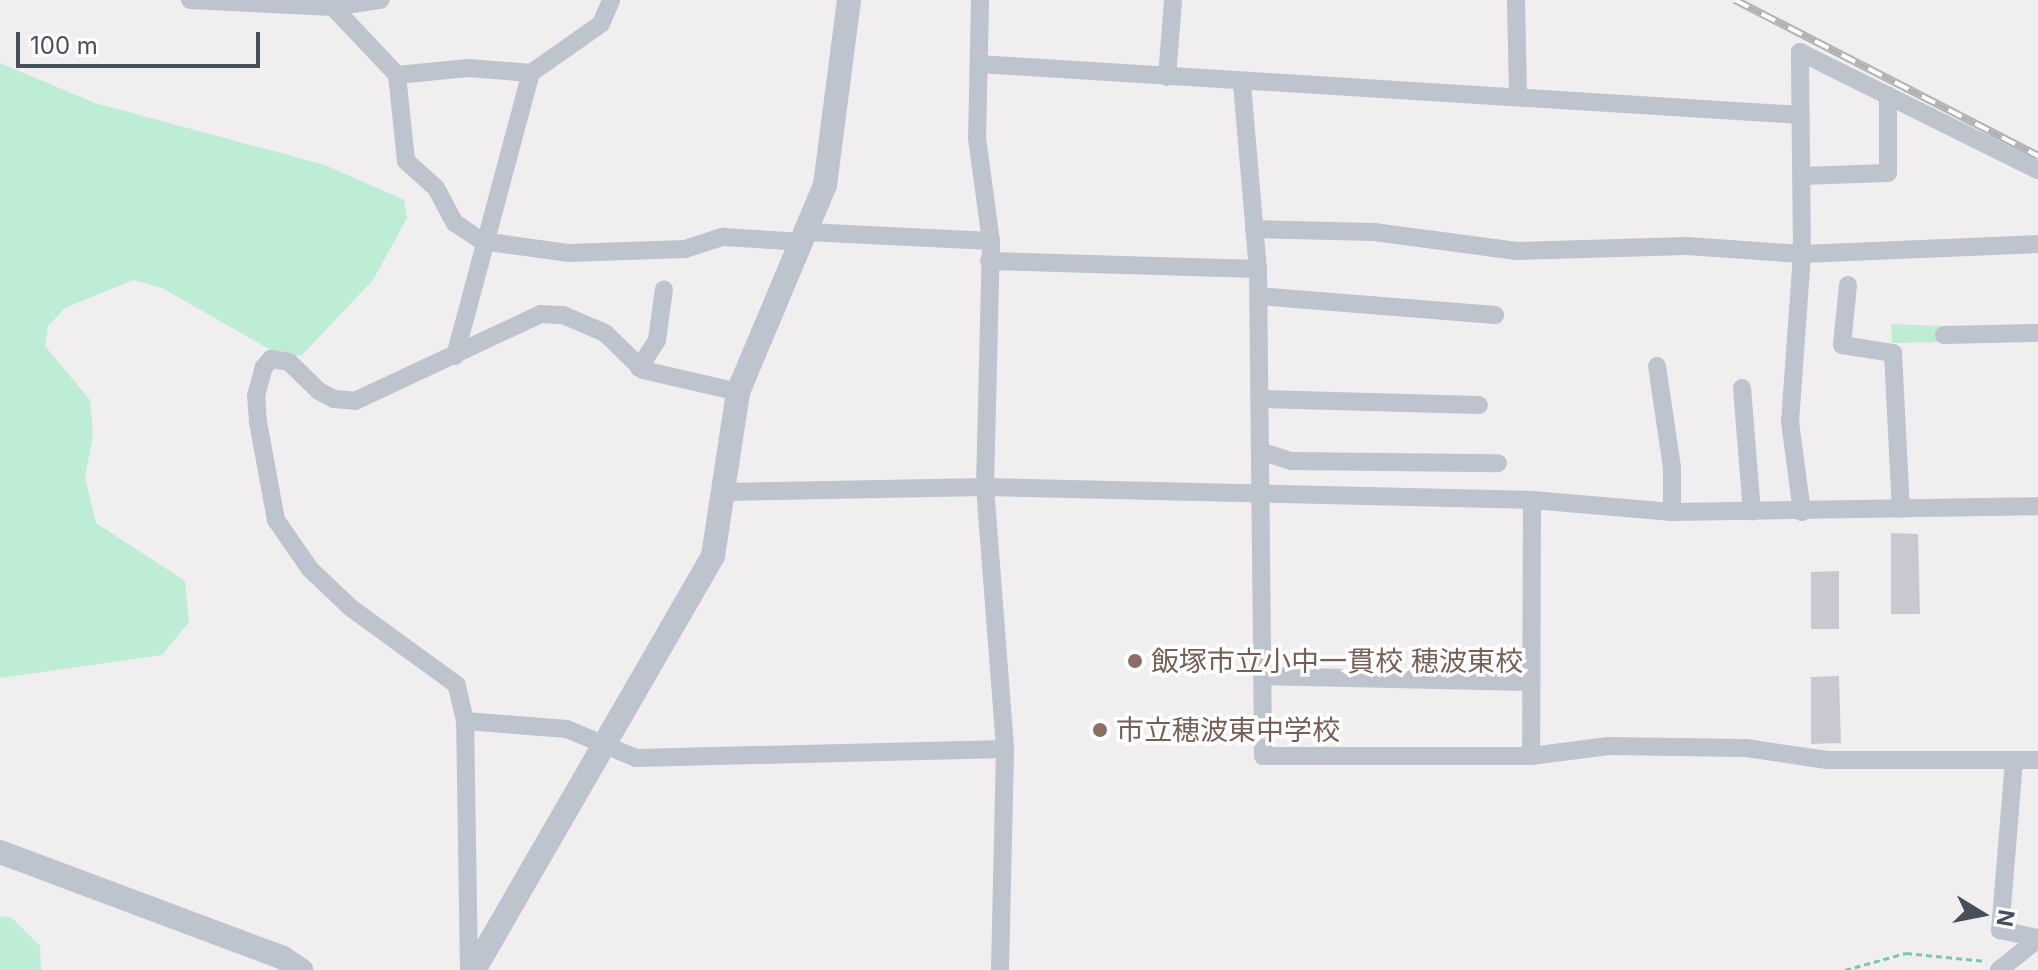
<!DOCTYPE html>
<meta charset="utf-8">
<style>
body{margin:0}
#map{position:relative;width:2038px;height:970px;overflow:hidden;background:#f0eeee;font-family:Inter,"Noto Sans JP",sans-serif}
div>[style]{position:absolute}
.green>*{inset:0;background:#bdedd5}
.building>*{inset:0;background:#c8c9d0}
.path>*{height:3px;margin-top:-1.5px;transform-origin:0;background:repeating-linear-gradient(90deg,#77caa9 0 6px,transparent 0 10px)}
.minor>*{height:18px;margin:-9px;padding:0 9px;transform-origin:9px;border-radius:9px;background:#bdc4cd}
.tertiary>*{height:24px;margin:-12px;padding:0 12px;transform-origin:12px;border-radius:12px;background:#bdc4cd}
.rail>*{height:8px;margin-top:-4px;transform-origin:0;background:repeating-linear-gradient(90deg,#fff 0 15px,#b0b2b8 0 30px);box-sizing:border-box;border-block:2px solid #b0b2b8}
.dots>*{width:22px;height:22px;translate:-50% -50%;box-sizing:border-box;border:4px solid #fff;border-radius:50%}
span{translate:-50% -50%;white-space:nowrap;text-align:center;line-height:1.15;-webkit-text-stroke:7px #fff;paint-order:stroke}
.education-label{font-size:28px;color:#785e54}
.left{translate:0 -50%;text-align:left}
.north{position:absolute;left:1942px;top:874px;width:80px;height:80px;-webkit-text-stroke:6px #fff;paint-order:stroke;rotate:100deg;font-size:22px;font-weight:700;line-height:32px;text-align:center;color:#474f5b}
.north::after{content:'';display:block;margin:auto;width:28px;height:36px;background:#474f5b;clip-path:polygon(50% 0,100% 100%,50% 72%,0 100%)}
.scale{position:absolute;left:16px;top:32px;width:244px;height:36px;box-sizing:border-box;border:4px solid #474f5b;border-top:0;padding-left:10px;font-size:24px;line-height:28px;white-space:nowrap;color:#474f5b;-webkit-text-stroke:6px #fff;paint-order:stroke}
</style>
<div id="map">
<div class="green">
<div style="clip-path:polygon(0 63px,95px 103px,325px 165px,404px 200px,407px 218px,373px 280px,302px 355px,283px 357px,162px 288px,133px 280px,65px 308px,48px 326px,45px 346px,90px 400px,93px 435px,85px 477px,96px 523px,185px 581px,189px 622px,162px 655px,0 678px)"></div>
<div style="clip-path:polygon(1891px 324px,1941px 326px,1942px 342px,1892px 343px)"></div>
<div style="clip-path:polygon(0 916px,12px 918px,40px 946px,41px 970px,0 970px)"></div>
</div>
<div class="building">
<div style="clip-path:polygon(1891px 533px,1918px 534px,1920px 614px,1891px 614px)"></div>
<div style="clip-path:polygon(1839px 571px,1839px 629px,1811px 629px,1811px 572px)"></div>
<div style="clip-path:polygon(1839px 676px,1841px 743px,1811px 744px,1811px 677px)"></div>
</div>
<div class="path">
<div style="left:1845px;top:970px;width:63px;rotate:-15.6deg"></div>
<div style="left:1906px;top:953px;width:80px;rotate:5.7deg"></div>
</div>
<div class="minor">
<div style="left:190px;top:0;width:143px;rotate:2.8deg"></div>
<div style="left:333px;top:7px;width:48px;rotate:-8.5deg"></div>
<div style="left:980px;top:0;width:138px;rotate:91.2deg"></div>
<div style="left:977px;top:138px;width:104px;rotate:82.3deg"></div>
<div style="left:991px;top:241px;width:246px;rotate:91.4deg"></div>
<div style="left:985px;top:487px;width:263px;rotate:85.6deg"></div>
<div style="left:1005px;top:749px;width:221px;rotate:91.3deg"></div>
<div style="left:1516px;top:0;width:94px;rotate:88.8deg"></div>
<div style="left:333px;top:7px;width:93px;rotate:46.7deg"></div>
<div style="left:397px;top:75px;width:86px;rotate:84deg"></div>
<div style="left:406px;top:161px;width:40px;rotate:42deg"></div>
<div style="left:436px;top:188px;width:40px;rotate:62deg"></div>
<div style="left:455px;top:223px;width:32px;rotate:34deg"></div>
<div style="left:482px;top:241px;width:88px;rotate:7.9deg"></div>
<div style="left:569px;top:253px;width:116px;rotate:-2deg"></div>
<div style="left:685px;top:249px;width:40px;rotate:-18deg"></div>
<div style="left:723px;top:237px;width:80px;rotate:3.6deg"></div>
<div style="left:979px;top:64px;width:823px;rotate:3.55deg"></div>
<div style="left:397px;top:75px;width:71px;rotate:-5.6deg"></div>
<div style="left:468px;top:68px;width:63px;rotate:4.5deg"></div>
<div style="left:1167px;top:77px;width:77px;rotate:-85.5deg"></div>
<div style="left:1242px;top:84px;width:186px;rotate:85.1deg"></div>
<div style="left:1258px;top:269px;width:487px;rotate:89.4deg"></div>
<div style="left:1263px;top:756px;width:268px"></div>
<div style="left:1801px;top:176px;width:87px;rotate:-2deg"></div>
<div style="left:1888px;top:173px;width:78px;rotate:-90deg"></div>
<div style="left:1254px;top:229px;width:120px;rotate:1.4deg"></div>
<div style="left:1374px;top:232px;width:144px;rotate:7.6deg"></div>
<div style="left:1517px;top:251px;width:170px;rotate:-1.7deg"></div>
<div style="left:1687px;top:246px;width:115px;rotate:4deg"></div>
<div style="left:1802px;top:254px;width:236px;rotate:-2.4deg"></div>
<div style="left:807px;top:232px;width:184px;rotate:2.8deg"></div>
<div style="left:989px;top:261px;width:269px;rotate:1.7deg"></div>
<div style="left:1848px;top:285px;width:60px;rotate:95.7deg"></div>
<div style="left:1842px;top:345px;width:52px;rotate:8.9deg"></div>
<div style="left:1893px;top:353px;width:156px;rotate:87.1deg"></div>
<div style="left:1258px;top:296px;width:238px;rotate:4.6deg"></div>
<div style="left:1944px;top:335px;width:94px;rotate:-1.2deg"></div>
<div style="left:455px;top:356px;width:293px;rotate:-75deg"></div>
<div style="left:531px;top:73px;width:85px;rotate:-35deg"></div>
<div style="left:601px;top:24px;width:26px;rotate:-67deg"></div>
<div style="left:1657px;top:366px;width:102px;rotate:81.6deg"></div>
<div style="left:1672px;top:467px;width:45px;rotate:90deg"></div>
<div style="left:639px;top:368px;width:33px;rotate:-57deg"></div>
<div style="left:657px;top:340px;width:51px;rotate:-82.2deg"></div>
<div style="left:1742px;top:388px;width:124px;rotate:85.4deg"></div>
<div style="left:1260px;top:399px;width:219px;rotate:1.6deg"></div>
<div style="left:1260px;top:451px;width:33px;rotate:18deg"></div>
<div style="left:1291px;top:461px;width:207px;rotate:0.6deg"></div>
<div style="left:724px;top:492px;width:261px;rotate:-1.1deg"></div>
<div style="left:985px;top:487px;width:547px;rotate:1.36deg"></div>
<div style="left:1532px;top:500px;width:141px;rotate:4.9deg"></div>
<div style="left:1672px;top:512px;width:366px;rotate:-0.9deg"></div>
<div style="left:1532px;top:500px;width:256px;rotate:90.2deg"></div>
<div style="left:1531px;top:756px;width:78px;rotate:-7.4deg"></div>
<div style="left:1608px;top:746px;width:138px;rotate:0.8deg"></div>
<div style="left:1746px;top:748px;width:82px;rotate:8.4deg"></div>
<div style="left:1827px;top:760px;width:211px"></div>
<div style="left:1802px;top:512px;width:91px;rotate:-97.6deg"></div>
<div style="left:1790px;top:422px;width:168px;rotate:-85.9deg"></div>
<div style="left:1802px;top:254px;width:202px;rotate:-90.6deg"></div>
<div style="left:1800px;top:52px;width:266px;rotate:26.4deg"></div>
<div style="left:1262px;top:676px;width:268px;rotate:1.3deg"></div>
<div style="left:465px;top:721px;width:102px;rotate:4.5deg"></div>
<div style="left:567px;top:729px;width:75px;rotate:22.8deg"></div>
<div style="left:636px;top:758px;width:369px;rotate:-1.4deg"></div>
<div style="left:2014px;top:761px;width:170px;rotate:94.7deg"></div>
<div style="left:2000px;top:930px;width:39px;rotate:12deg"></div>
<div style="left:469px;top:970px;width:249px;rotate:-90.9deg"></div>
<div style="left:465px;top:721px;width:37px;rotate:-103deg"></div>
<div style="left:457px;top:685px;width:131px;rotate:-144deg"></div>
<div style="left:351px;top:608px;width:57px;rotate:-136.4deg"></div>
<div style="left:310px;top:569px;width:60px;rotate:-124.8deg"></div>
<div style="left:276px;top:520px;width:100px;rotate:-100.4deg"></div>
<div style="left:258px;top:422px;width:26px;rotate:-94deg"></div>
<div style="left:256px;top:396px;width:30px;rotate:-75deg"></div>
<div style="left:264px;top:367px;width:11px;rotate:-49deg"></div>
<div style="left:271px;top:359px;width:18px;rotate:9deg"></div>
<div style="left:289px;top:362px;width:42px;rotate:44deg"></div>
<div style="left:319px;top:391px;width:17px;rotate:28deg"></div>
<div style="left:334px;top:399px;width:21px;rotate:5deg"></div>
<div style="left:355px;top:401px;width:205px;rotate:-25.1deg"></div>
<div style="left:541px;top:314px;width:22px;rotate:3deg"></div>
<div style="left:563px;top:315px;width:46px;rotate:23.2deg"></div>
<div style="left:605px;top:333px;width:53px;rotate:44.2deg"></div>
<div style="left:643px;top:370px;width:98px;rotate:13deg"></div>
<div style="left:1999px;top:970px;width:50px;rotate:-38.5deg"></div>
</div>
<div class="tertiary">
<div style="left:0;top:852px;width:302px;rotate:20.5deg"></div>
<div style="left:283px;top:958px;width:22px;rotate:34deg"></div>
<div style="left:474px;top:970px;width:478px;rotate:-60deg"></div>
<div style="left:713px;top:556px;width:166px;rotate:-81.3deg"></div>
<div style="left:738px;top:392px;width:225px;rotate:-67.2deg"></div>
<div style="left:825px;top:185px;width:187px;rotate:-82.6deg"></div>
</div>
<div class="rail">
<div style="left:1735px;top:0;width:341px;rotate:27.2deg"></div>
</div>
<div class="dots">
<div style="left:1135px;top:661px;background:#8d6e63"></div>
<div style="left:1100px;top:730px;background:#8d6e63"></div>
</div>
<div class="education-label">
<span class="left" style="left:1151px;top:661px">飯塚市立小中一貫校 穂波東校</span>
<span class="left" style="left:1116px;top:730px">市立穂波東中学校</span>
</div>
<div class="north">N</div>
<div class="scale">100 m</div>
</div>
